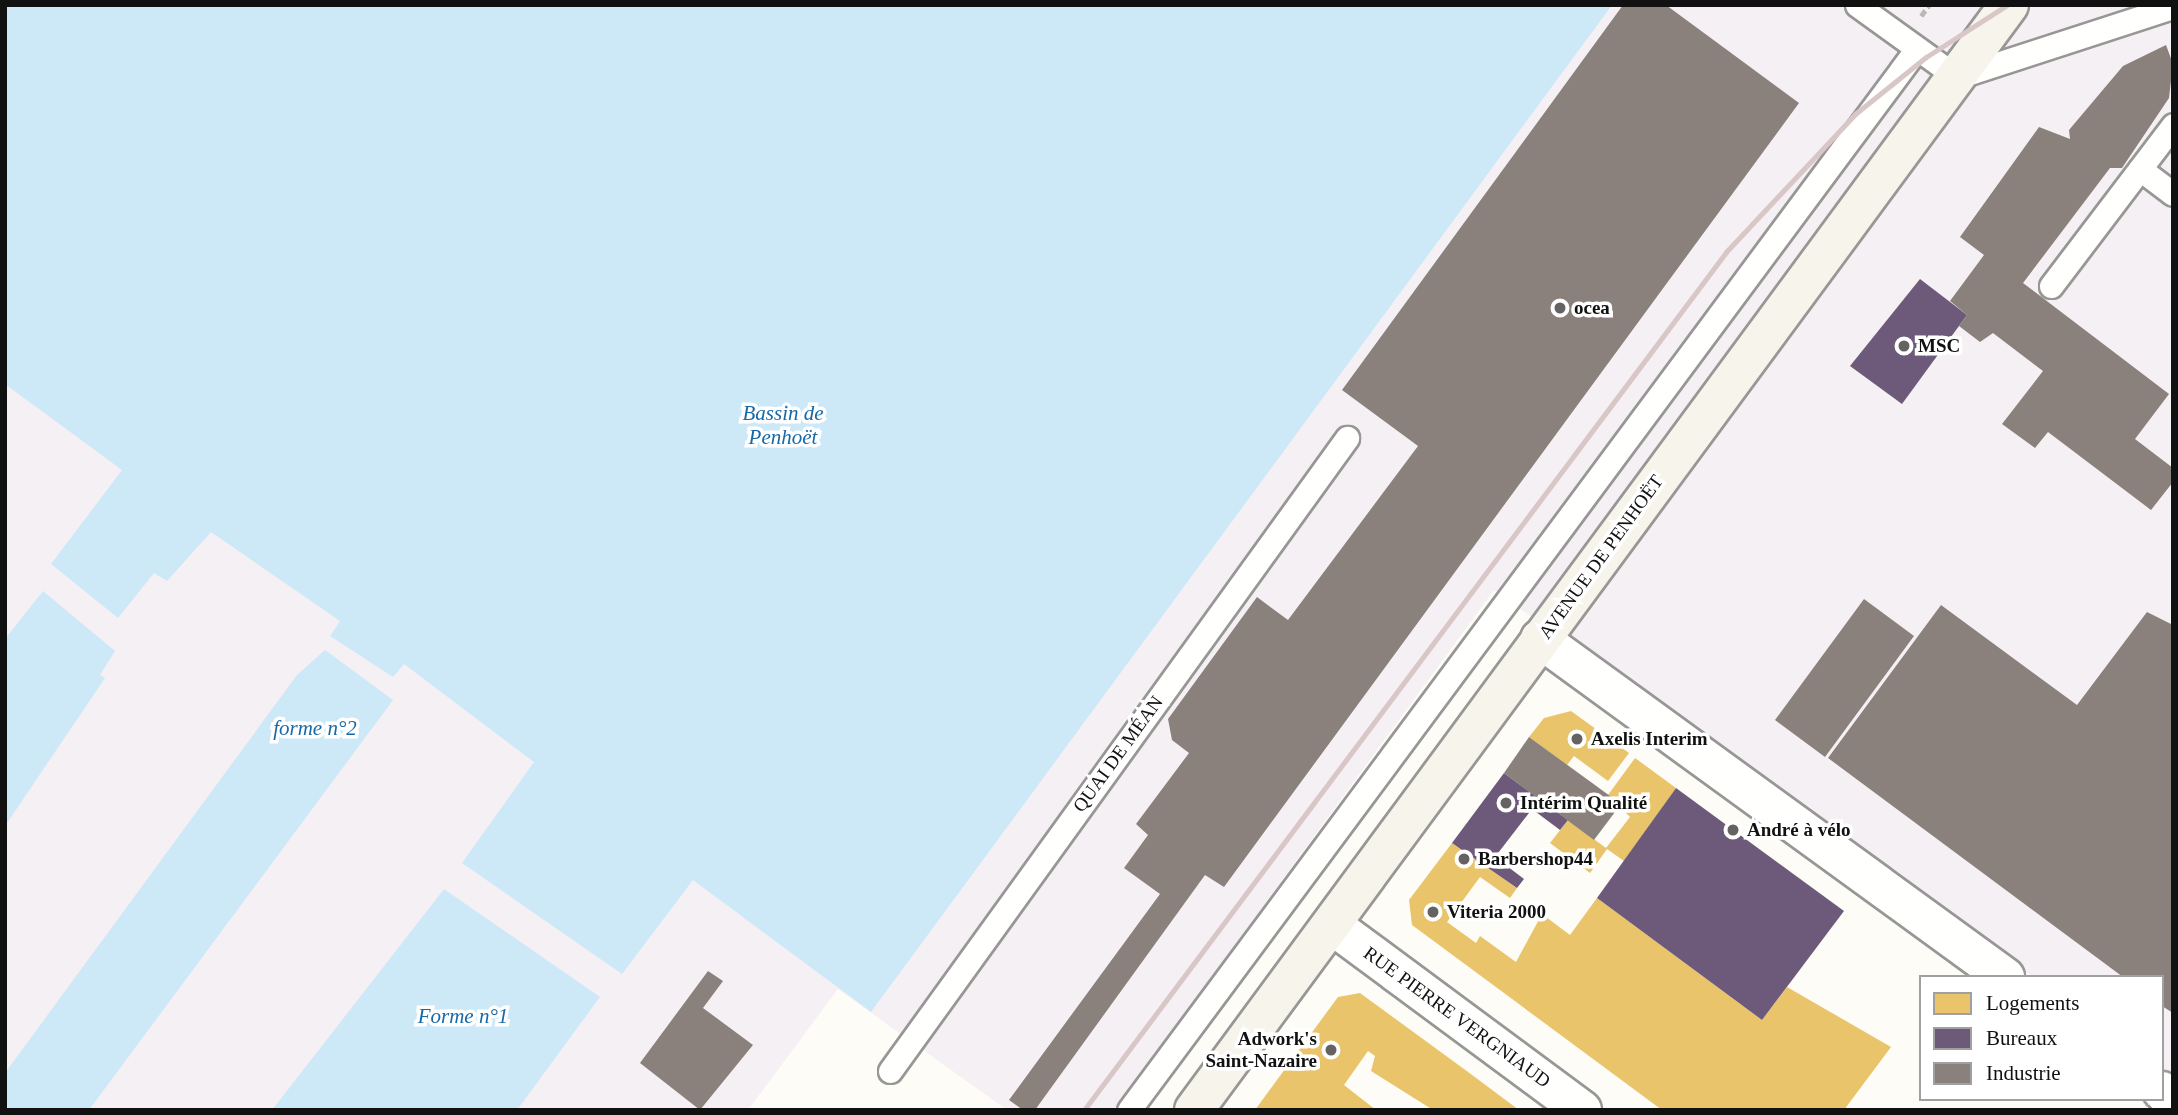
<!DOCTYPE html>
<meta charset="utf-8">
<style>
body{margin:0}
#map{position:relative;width:2178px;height:1115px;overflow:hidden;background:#fdfcf7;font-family:Georgia,serif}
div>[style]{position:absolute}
.industrial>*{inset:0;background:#f5f0f3}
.water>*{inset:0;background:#cde8f7}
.homes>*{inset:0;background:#e9c46a}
.offices>*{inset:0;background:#6d597a}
.industry>*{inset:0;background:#8a817c}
.path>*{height:4.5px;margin-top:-2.25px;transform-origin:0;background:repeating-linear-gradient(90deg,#b9b9b8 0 7px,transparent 0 10.5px)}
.roads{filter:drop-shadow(2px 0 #979795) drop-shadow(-2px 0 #979795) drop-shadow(0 2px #979795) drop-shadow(0 -2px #979795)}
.service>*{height:23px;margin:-11.5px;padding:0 11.5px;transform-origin:11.5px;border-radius:11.5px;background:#fffffe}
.minor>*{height:38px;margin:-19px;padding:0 19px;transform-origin:19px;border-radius:19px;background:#fffffe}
.secondary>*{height:38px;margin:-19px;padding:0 19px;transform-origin:19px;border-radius:19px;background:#f6f4eb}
.rail>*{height:5px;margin:-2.5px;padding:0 2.5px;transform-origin:2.5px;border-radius:2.5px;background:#d9c6c7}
.dots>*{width:19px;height:19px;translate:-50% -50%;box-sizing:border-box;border:4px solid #fff;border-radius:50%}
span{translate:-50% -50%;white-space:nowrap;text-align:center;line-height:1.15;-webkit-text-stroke:7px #fff;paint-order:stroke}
.poi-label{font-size:19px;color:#111;font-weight:700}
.left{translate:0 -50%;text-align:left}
.right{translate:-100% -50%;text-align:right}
.street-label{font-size:19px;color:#111}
.water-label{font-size:21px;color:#1768a6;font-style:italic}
.frame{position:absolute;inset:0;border:7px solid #111;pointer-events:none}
.legend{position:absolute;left:1919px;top:975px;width:245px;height:126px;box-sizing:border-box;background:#fff;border:2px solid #a0a0a0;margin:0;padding:9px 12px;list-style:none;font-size:21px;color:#111}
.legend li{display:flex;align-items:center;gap:14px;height:35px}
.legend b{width:35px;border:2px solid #a0a0a0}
</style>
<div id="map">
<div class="industrial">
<div style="clip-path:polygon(5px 5px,2173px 5px,2173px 1076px,2162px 1068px,2162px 977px,2033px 977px,1494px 590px,1114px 1110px,1007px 1110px,838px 989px,748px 1110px,5px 1110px)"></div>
</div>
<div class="water">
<div style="clip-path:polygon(5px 5px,1612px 5px,871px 1012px,693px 880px,622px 974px,462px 863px,534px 762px,404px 664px,393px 677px,330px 636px,340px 621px,211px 532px,167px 581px,154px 573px,118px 618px,51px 564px,122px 470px,5px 384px)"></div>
<div style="clip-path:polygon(43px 591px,115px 651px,100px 675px,105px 678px,5px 826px,5px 639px)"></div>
<div style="clip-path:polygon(325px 650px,393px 700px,89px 1110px,5px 1110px,5px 1073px,297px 675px)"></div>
<div style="clip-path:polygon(444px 889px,600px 997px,517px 1110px,272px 1110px)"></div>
</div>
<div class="homes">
<div style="clip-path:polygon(1571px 711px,1629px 753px,1608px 781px,1574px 756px,1567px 765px,1529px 737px,1544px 718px)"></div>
<div style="clip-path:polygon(1635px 758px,1676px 788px,1624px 861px,1607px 849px,1590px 873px,1550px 843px,1568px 820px,1606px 848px,1630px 817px,1608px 795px)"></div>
<div style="clip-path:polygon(1452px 843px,1517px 888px,1510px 898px,1480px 877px,1447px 922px,1476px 943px,1480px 936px,1516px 962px,1542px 914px,1570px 935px,1597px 898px,1762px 1020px,1787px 987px,1891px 1047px,1844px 1110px,1662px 1110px,1412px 925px,1409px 900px)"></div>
<div style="clip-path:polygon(1360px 993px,1464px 1069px,1519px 1110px,1433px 1110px,1371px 1071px,1375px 1056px,1368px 1051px,1344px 1085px,1376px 1110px,1255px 1110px,1338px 997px)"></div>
</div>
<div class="offices">
<div style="clip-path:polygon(1920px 279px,1967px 315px,1902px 404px,1850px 366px)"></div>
<div style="clip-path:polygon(1504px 773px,1568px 820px,1560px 830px,1532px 809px,1495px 857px,1524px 879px,1517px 888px,1452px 843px)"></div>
<div style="clip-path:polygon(1676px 788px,1844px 911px,1762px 1020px,1597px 898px)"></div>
</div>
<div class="industry">
<div style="clip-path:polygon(1623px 5px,1666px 5px,1799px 103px,1224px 887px,1205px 875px,1035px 1110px,1023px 1110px,1009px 1100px,1160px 894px,1124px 868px,1148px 835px,1136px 824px,1189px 753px,1172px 740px,1168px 719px,1257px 597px,1288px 620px,1418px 446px,1342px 390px)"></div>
<div style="clip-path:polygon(2166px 45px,2173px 64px,2169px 98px,2122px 168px,2110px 168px,2023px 283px,2169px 394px,2135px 439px,2173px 468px,2173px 482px,2151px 510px,2048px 432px,2035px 448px,2002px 424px,2043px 371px,1993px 333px,1980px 342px,1959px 326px,1967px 315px,1950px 301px,1984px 255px,1960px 237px,2039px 127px,2070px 139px,2069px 130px,2123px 66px)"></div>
<div style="clip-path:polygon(1864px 599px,1914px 636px,1825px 757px,1775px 720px)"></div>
<div style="clip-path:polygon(1941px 605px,2077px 705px,2147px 612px,2173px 625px,2173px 1013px,2162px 1006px,2162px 977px,2123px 977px,1828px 758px)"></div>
<div style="clip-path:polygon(1529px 737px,1621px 804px,1594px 840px,1504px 773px)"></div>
<div style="clip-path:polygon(708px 971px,723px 981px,703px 1008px,753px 1045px,700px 1110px,640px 1063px)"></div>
</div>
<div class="path">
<div style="left:1921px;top:16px;width:14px;rotate:-54deg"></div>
</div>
<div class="roads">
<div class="service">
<div style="left:1857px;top:5px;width:123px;rotate:35.8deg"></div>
<div style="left:1957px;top:77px;width:227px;rotate:-18deg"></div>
<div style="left:2140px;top:169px;width:41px;rotate:37.1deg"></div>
<div style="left:2051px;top:286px;width:202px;rotate:-52.8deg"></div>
<div style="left:890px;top:1071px;width:781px;rotate:-54.17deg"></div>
<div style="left:1129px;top:1110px;width:1320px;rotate:-53.41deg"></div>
</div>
<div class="minor">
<div style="left:1540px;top:639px;width:575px;rotate:36.01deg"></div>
<div style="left:1332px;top:925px;width:311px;rotate:36.5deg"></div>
<div style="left:2162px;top:1091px;width:14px;rotate:36deg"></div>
</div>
<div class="secondary">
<div style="left:1194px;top:1110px;width:1373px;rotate:-53.59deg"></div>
</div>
</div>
<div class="rail">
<div style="left:1084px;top:1110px;width:1072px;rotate:-53.19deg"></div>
<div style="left:1726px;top:252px;width:189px;rotate:-46.9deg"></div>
<div style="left:1855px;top:114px;width:91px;rotate:-38.8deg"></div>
<div style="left:1926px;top:57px;width:96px;rotate:-32.7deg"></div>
</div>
<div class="dots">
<div style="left:1560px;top:308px;background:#646362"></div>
<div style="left:1904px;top:346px;background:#646362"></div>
<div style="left:1577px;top:739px;background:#646362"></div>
<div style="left:1506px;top:803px;background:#646362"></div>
<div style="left:1733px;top:830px;background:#646362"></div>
<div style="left:1464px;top:859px;background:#646362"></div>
<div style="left:1433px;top:912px;background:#646362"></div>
<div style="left:1331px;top:1050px;background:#646362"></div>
</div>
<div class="poi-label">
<span class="left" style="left:1574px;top:308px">ocea</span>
<span class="left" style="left:1918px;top:346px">MSC</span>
<span class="left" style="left:1591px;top:739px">Axelis Interim</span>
<span class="left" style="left:1520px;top:803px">Intérim Qualité</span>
<span class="left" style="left:1747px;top:830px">André à vélo</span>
<span class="left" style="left:1478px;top:859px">Barbershop44</span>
<span class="left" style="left:1447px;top:912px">Viteria 2000</span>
<span class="right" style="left:1317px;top:1050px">Adwork's<br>Saint-Nazaire</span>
</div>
<div class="street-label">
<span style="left:1601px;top:557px;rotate:-54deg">AVENUE DE PENHOËT</span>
<span style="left:1118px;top:754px;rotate:-54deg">QUAI DE MÉAN</span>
<span style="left:1457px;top:1017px;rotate:36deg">RUE PIERRE VERGNIAUD</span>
</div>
<div class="water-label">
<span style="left:783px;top:425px">Bassin de<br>Penhoët</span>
<span style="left:315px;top:728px">forme n°2</span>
<span style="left:463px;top:1016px">Forme n°1</span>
</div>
<div class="frame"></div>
<ul class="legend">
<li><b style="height:19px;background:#e9c46a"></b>Logements</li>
<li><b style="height:19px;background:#6d597a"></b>Bureaux</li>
<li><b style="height:19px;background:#8a817c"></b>Industrie</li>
</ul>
</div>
